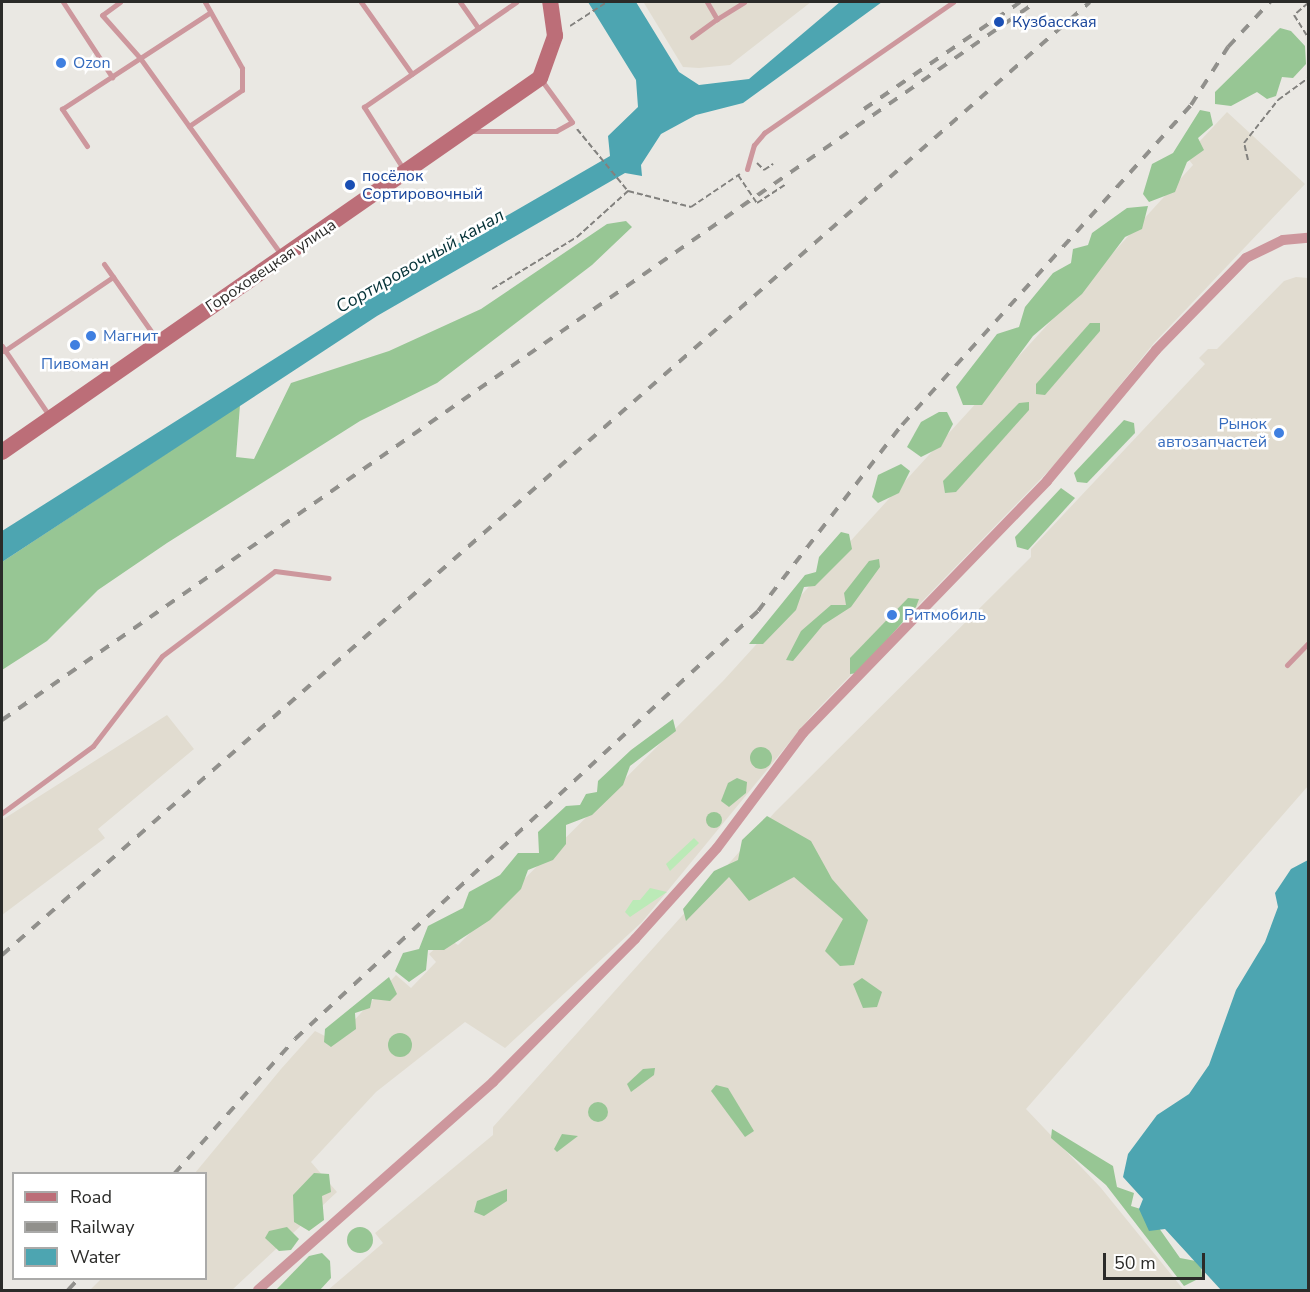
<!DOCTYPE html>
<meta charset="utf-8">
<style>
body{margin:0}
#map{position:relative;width:1310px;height:1292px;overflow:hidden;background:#eae8e3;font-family:"Nunito Sans",sans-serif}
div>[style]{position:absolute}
.built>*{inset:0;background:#e1dcd0}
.green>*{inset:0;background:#bbeab7}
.forest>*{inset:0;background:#97c694}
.round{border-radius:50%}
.water>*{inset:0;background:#4da5b1}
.path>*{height:2px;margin-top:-1px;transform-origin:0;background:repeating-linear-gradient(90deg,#82817e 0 6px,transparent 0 9px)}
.lane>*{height:5px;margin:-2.5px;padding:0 2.5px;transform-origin:2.5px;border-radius:2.5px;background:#cd979d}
.street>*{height:10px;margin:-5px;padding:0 5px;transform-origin:5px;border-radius:5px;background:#cd979d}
.secondary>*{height:16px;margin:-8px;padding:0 8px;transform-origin:8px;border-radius:8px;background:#bc6e78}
.rail>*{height:4px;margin-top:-2px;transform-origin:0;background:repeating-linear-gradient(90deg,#91908c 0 10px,transparent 0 20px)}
.dots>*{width:16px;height:16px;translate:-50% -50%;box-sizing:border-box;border:3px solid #fff;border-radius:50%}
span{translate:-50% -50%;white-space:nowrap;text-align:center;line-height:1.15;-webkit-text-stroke:5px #fff;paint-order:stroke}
.transit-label{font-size:16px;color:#164399}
.left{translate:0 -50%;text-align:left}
.shop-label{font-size:16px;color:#366cbe}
.right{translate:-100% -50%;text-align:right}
.street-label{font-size:16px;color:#2b2b29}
.water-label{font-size:18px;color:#053237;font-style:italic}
.frame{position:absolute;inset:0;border:3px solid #2b2b29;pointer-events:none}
.legend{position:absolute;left:12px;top:1172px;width:195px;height:108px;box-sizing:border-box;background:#fff;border:2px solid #aaaaa9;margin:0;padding:8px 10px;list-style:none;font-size:18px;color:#2b2b29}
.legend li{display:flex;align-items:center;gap:12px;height:30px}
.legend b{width:30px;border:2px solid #aaaaa9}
.scale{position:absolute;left:1103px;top:1253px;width:102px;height:27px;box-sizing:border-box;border:3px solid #2b2b29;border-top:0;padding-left:8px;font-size:18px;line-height:21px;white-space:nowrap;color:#2b2b29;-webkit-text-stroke:4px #fff;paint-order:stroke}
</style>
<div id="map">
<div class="built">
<div style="clip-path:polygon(811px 2px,730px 65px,699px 68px,683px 67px,644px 3px)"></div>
<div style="clip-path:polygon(1227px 112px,1305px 184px,1154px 343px,1061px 458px,812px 715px,642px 922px,505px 1048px,465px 1022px,376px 1092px,311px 1162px,337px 1192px,232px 1290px,90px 1290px,101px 1279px,206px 1278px,206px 1174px,195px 1173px,281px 1069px,315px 1031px,335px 1041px,396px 975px,411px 988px,436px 962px,429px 954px,447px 938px,458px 945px,723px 681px,1193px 165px,1186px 156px)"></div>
<div style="clip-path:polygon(1296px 277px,1308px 278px,1308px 786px,1026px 1109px,1101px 1188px,1183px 1289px,328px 1290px,383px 1243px,375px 1233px,493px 1135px,493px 1127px,775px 812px,1031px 557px,1031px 549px,1205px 364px,1199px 358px,1208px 349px,1217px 349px,1284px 281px)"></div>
<div style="clip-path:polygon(167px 715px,194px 749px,98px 829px,105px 838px,2px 915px,2px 820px)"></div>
</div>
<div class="green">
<div style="clip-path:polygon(694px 838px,699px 843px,670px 871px,666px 864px)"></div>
<div style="clip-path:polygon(650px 888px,667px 892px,630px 917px,625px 912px,633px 900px,640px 900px)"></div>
</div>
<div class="forest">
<div style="clip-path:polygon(1280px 28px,1291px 31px,1305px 46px,1306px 64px,1293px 78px,1282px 77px,1276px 96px,1267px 99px,1257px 92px,1231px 106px,1215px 104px,1215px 92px)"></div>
<div style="clip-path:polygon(1200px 110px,1210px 112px,1213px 125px,1198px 138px,1204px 150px,1187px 162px,1175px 192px,1149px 202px,1143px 194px,1152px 164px,1173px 153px)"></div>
<div style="clip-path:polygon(1148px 206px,1142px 229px,1125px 237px,1082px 294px,1033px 336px,982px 405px,963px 405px,956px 387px,997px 334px,1019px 327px,1025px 307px,1053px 273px,1071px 263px,1073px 249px,1088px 245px,1092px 233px,1127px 208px)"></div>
<div style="clip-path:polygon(626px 221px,632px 227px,592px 265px,437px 383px,360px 421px,167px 543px,98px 590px,47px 641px,2px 670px,2px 562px,240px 405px,236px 457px,254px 459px,291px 383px,389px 351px,481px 309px,607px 224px)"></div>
<div style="clip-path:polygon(1090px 323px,1100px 323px,1100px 331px,1045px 395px,1036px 394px,1036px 384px)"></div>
<div style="clip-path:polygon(1029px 402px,1029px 410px,956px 492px,945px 493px,943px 481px,1019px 403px)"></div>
<div style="clip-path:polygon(939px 412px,947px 412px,953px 424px,941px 447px,921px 457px,907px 447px,921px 422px)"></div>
<div style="clip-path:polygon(1124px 420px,1134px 423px,1135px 433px,1087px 483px,1077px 482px,1074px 473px)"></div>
<div style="clip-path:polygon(901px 464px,910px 471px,899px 493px,878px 503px,872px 497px,878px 475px)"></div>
<div style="clip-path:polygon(1061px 488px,1075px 498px,1028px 550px,1017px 547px,1015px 537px)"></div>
<div style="clip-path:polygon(841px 532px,849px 534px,852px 549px,815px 586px,804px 587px,796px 610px,763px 644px,749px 644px,805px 575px,816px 572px,819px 557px)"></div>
<div style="clip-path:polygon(879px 559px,880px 567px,851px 607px,823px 625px,793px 661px,786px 660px,801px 631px,831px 605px,846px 605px,844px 593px,869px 561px)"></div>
<div style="clip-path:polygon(908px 598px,919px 599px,916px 607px,858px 673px,850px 674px,850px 658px)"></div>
<div style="clip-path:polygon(673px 719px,676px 731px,630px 766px,623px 785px,592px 815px,566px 825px,566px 844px,553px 860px,528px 870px,521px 889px,490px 920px,444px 950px,428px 950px,426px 970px,409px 982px,395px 971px,403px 953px,419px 949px,428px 926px,463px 908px,469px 892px,500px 875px,518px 853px,539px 853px,538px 832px,566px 806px,580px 805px,586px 794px,597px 792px,598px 781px,631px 750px)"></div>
<div class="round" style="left:750px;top:747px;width:22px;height:22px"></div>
<div style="clip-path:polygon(737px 778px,747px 782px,746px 793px,729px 807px,721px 801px,728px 783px)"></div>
<div class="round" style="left:706px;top:812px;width:16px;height:16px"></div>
<div style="clip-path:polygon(767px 816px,811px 841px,832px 879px,868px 920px,854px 965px,840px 966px,825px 951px,843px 919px,794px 877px,749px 901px,729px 877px,686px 921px,683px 909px,714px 871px,738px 860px,742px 840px)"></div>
<div style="clip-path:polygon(389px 977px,397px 994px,390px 1001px,372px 999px,370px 1008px,355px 1013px,356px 1029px,331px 1047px,324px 1042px,325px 1029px)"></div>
<div style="clip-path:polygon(862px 978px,882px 992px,877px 1007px,863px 1008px,853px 984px)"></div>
<div class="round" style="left:388px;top:1033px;width:24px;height:24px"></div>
<div style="clip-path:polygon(655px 1068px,654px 1075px,631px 1092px,627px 1084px,643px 1069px)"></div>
<div style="clip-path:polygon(716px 1085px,728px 1088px,754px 1131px,745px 1137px,711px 1091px)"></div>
<div class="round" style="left:588px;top:1102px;width:20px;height:20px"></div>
<div style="clip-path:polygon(1052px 1129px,1113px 1166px,1117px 1187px,1134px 1193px,1131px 1206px,1147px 1211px,1180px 1258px,1201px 1262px,1202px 1277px,1184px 1286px,1106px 1185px,1051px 1138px)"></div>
<div style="clip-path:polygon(562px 1134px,578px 1136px,557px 1152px,554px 1149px)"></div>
<div style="clip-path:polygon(314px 1173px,329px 1174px,331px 1192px,322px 1196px,324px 1220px,309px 1231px,294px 1222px,293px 1195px)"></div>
<div style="clip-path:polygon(507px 1189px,507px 1201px,484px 1216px,474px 1212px,477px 1201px)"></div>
<div style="clip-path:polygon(287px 1227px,299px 1239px,291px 1250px,279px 1251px,265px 1238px,269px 1231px)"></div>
<div class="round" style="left:347px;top:1227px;width:26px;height:26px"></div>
<div style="clip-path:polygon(322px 1253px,330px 1261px,331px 1278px,320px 1290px,276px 1290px,309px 1256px)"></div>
</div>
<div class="water">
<div style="clip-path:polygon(588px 2px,636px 2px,679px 72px,699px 85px,749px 79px,840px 2px,882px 2px,743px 103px,696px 115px,661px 134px,641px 165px,642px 176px,625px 173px,377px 316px,2px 562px,2px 531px,442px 253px,610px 156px,608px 136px,638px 107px,636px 80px)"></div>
<div style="clip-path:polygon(1308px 860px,1308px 1290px,1221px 1290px,1165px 1229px,1149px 1231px,1139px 1209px,1143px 1199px,1123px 1177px,1128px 1154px,1157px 1115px,1189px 1094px,1209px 1065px,1236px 990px,1265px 942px,1278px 907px,1275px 893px,1291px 869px)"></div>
</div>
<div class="path">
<div style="left:1308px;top:3px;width:18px;rotate:139deg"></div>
<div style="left:1294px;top:15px;width:26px;rotate:58deg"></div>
<div style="left:570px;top:26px;width:44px;rotate:-33deg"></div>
<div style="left:577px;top:129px;width:80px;rotate:50.6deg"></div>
<div style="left:628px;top:191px;width:65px;rotate:14.3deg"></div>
<div style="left:691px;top:207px;width:59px;rotate:-34deg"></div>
<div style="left:1248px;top:160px;width:17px;rotate:-103deg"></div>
<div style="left:1244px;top:143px;width:55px;rotate:-51.7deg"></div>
<div style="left:1278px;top:100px;width:37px;rotate:-36deg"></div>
<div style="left:757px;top:163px;width:10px;rotate:45deg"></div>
<div style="left:764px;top:170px;width:11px;rotate:-34deg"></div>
<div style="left:738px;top:175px;width:34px;rotate:56deg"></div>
<div style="left:757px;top:203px;width:35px;rotate:-33deg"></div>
<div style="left:492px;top:289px;width:100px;rotate:-31.5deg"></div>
<div style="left:577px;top:237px;width:69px;rotate:-42deg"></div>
</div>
<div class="lane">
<div style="left:63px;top:2px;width:90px;rotate:56.8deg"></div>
<div style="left:120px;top:2px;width:22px;rotate:144deg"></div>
<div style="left:102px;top:15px;width:57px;rotate:48.5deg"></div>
<div style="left:140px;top:58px;width:241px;rotate:54.3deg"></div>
<div style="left:361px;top:2px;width:88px;rotate:54.7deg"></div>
<div style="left:460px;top:2px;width:32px;rotate:55deg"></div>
<div style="left:707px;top:2px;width:20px;rotate:60deg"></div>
<div style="left:717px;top:19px;width:32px;rotate:-32deg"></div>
<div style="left:692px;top:37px;width:31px;rotate:-36deg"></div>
<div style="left:189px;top:126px;width:64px;rotate:-34.2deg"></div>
<div style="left:242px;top:90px;width:22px;rotate:-90deg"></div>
<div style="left:242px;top:68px;width:76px;rotate:-119.3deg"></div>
<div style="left:472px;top:131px;width:84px"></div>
<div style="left:556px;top:131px;width:18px;rotate:-29deg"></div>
<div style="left:572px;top:122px;width:51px;rotate:-126.2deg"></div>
<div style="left:87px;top:146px;width:45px;rotate:-124deg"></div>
<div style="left:62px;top:109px;width:176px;rotate:-33.1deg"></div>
<div style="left:747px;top:169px;width:25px;rotate:-74deg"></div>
<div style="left:754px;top:145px;width:16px;rotate:-50deg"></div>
<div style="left:764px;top:133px;width:230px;rotate:-34.7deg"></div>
<div style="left:404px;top:170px;width:75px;rotate:-122.4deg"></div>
<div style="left:364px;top:107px;width:185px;rotate:-34.6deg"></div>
<div style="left:104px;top:264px;width:94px;rotate:55deg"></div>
<div style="left:2px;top:346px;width:86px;rotate:55.9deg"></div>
<div style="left:4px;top:351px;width:132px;rotate:-34.2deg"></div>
<div style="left:1287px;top:665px;width:30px;rotate:-46deg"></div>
<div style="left:2px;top:813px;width:113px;rotate:-36.4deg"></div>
<div style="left:93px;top:746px;width:113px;rotate:-52.5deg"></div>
<div style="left:162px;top:656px;width:141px;rotate:-37deg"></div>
<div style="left:275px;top:571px;width:54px;rotate:7.4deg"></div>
</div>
<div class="street">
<div style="left:258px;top:1290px;width:314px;rotate:-41.5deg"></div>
<div style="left:493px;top:1082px;width:202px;rotate:-45.2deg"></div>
<div style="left:635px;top:939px;width:122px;rotate:-48deg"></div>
<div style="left:717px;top:848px;width:144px;rotate:-53.2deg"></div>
<div style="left:803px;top:733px;width:351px;rotate:-45.9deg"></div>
<div style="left:1047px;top:481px;width:170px;rotate:-50.2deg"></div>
<div style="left:1156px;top:350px;width:129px;rotate:-45.6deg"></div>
<div style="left:1246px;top:258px;width:41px;rotate:-25.9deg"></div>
<div style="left:1283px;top:240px;width:25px;rotate:-5deg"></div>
</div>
<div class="secondary">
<div style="left:2px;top:452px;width:655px;rotate:-34.81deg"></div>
<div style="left:540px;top:78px;width:45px;rotate:-70.3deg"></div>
<div style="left:555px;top:36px;width:34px;rotate:-98deg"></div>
</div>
<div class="rail">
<div style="left:864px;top:109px;width:189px;rotate:-34.4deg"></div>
<div style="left:2px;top:720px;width:1259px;rotate:-34.78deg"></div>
<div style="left:2px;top:955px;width:1446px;rotate:-41.22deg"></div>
<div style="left:174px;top:1174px;width:181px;rotate:-48.1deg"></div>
<div style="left:295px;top:1039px;width:631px;rotate:-42.75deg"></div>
<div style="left:758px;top:611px;width:235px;rotate:-52.3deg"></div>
<div style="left:902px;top:425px;width:431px;rotate:-47.9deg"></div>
<div style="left:1191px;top:105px;width:69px;rotate:-57.5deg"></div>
<div style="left:1228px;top:47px;width:62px;rotate:-47deg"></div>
<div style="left:68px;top:1290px;width:16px;rotate:-47deg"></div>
</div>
<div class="dots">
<div style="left:999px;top:22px;background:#1a4fb4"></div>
<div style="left:61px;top:63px;background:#3f7fe0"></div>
<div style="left:350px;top:185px;background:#1a4fb4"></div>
<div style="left:91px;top:336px;background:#3f7fe0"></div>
<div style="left:75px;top:345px;background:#3f7fe0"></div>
<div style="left:1279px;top:433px;background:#3f7fe0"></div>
<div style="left:892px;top:615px;background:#3f7fe0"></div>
</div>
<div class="transit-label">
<span class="left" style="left:1012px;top:22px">Кузбасская</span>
<span class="left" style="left:362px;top:185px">посёлок<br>Сортировочный</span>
</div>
<div class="shop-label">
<span class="left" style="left:73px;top:63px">Ozon</span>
<span class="left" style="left:103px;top:336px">Магнит</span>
<span style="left:75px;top:364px">Пивоман</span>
<span class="right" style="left:1267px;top:433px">Рынок<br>автозапчастей</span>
<span class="left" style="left:904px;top:615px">Ритмобиль</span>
</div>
<div class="street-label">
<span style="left:271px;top:266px;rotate:-34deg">Гороховецкая улица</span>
</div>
<div class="water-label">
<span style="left:420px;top:261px;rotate:-30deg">Сортировочный канал</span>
</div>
<div class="frame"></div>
<ul class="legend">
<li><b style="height:8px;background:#bc6e78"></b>Road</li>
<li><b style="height:8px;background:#91908c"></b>Railway</li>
<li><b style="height:16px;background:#4da5b1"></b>Water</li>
</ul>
<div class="scale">50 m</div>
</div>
